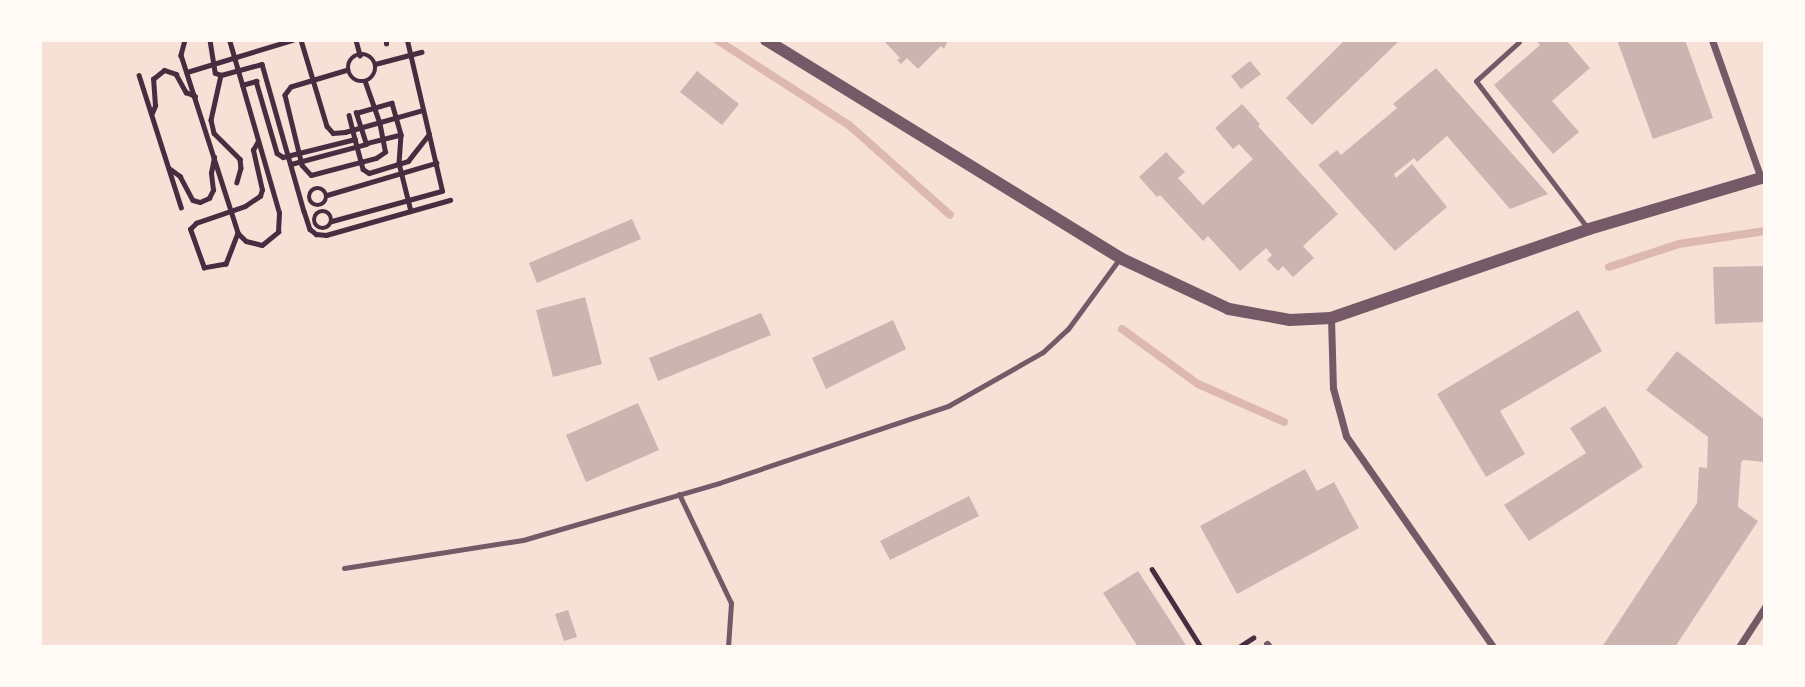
<!DOCTYPE html>
<style>
body{margin:0}
#map{position:relative;width:1805px;height:687px;overflow:hidden;background:#f7e1d7;font-family:Ubuntu,sans-serif}
div>[style]{position:absolute}
.stream>*{height:8px;margin:-4px;padding:0 4px;transform-origin:4px;border-radius:4px;background:#dcb8b0}
.building>*{inset:0;background:#ccb4b1}
.path>*{height:4.5px;margin:-2.25px;padding:0 2.25px;transform-origin:2.25px;border-radius:2.25px;background:#4a2c40}
.path>.ring{margin:-2.25px;padding:0;box-sizing:content-box;background:none;border:4.5px solid #4a2c40;border-radius:50%}
.service>*{height:5px;margin:-2.5px;padding:0 2.5px;transform-origin:2.5px;border-radius:2.5px;background:#755966}
.minor>*{height:7px;margin:-3.5px;padding:0 3.5px;transform-origin:3.5px;border-radius:3.5px;background:#755966}
.tertiary>*{height:12px;margin:-6px;padding:0 6px;transform-origin:6px;border-radius:6px;background:#755966}
span{translate:-50% -50%;white-space:nowrap;text-align:center;line-height:1.15;-webkit-text-stroke:7px #fffaf5;paint-order:stroke}
.frame{position:absolute;inset:0;border:42px solid #fffaf5;pointer-events:none}
</style>
<div id="map">
<div class="stream">
<div style="left:717px;top:40px;width:157px;rotate:32.8deg"></div>
<div style="left:849px;top:125px;width:135px;rotate:41.7deg"></div>
<div style="left:1609px;top:267px;width:74px;rotate:-18.2deg"></div>
<div style="left:1679px;top:244px;width:87px;rotate:-8.6deg"></div>
<div style="left:1122px;top:329px;width:94px;rotate:35.9deg"></div>
<div style="left:1198px;top:384px;width:94px;rotate:23.8deg"></div>
</div>
<div class="building">
<div style="clip-path:polygon(883px 40px,948px 40px,944px 49px,941px 46px,918px 69px,907px 58px,901px 64px,897px 60px,900px 58px)"></div>
<div style="clip-path:polygon(1345px 40px,1398px 42px,1312px 125px,1286px 98px)"></div>
<div style="clip-path:polygon(1536px 40px,1566px 40px,1590px 68px,1552px 101px,1579px 132px,1553px 154px,1494px 85px,1540px 45px)"></div>
<div style="clip-path:polygon(1617px 40px,1685px 40px,1713px 118px,1653px 139px)"></div>
<div style="clip-path:polygon(1250px 61px,1261px 74px,1241px 89px,1231px 76px)"></div>
<div style="clip-path:polygon(1436px 68px,1548px 194px,1510px 209px,1447px 136px,1417px 162px,1414px 158px,1394px 174px,1396px 178px,1412px 164px,1447px 207px,1395px 251px,1318px 165px,1337px 150px,1341px 155px,1397px 108px,1393px 104px)"></div>
<div style="clip-path:polygon(697px 71px,739px 104px,722px 125px,680px 92px)"></div>
<div style="clip-path:polygon(1242px 104px,1260px 124px,1258px 126px,1338px 214px,1303px 246px,1314px 258px,1293px 277px,1283px 266px,1278px 271px,1267px 260px,1272px 255px,1266px 248px,1240px 271px,1208px 236px,1203px 241px,1160px 195px,1157px 197px,1139px 177px,1166px 152px,1185px 172px,1178px 178px,1203px 205px,1253px 159px,1239px 144px,1233px 149px,1215px 128px)"></div>
<div style="clip-path:polygon(632px 219px,641px 239px,537px 283px,529px 263px)"></div>
<div style="clip-path:polygon(1765px 266px,1765px 322px,1715px 324px,1713px 267px)"></div>
<div style="clip-path:polygon(585px 297px,602px 364px,553px 377px,536px 310px)"></div>
<div style="clip-path:polygon(1578px 310px,1602px 351px,1500px 411px,1525px 454px,1486px 477px,1437px 394px)"></div>
<div style="clip-path:polygon(761px 313px,771px 335px,658px 381px,649px 358px)"></div>
<div style="clip-path:polygon(893px 320px,906px 349px,826px 389px,812px 358px)"></div>
<div style="clip-path:polygon(1677px 351px,1765px 420px,1765px 462px,1743px 460px,1741px 463px,1738px 507px,1758px 521px,1675px 647px,1602px 647px,1697px 503px,1699px 467px,1707px 468px,1708px 437px,1646px 390px)"></div>
<div style="clip-path:polygon(638px 403px,659px 450px,586px 482px,566px 435px)"></div>
<div style="clip-path:polygon(1605px 406px,1643px 467px,1529px 541px,1504px 505px,1586px 453px,1570px 428px)"></div>
<div style="clip-path:polygon(1305px 469px,1317px 491px,1334px 482px,1359px 528px,1237px 594px,1200px 526px)"></div>
<div style="clip-path:polygon(969px 496px,979px 516px,890px 560px,880px 541px)"></div>
<div style="clip-path:polygon(1138px 571px,1180px 636px,1187px 647px,1138px 647px,1103px 593px)"></div>
<div style="clip-path:polygon(568px 610px,577px 637px,564px 641px,555px 614px)"></div>
</div>
<div class="path">
<div style="left:185px;top:40px;width:16px;rotate:105deg"></div>
<div style="left:181px;top:55px;width:187px;rotate:72.2deg"></div>
<div style="left:238px;top:233px;width:11px;rotate:45deg"></div>
<div style="left:246px;top:241px;width:16px;rotate:14deg"></div>
<div style="left:262px;top:245px;width:21px;rotate:-39deg"></div>
<div style="left:278px;top:232px;width:19px;rotate:-87deg"></div>
<div style="left:279px;top:213px;width:180px;rotate:-106.1deg"></div>
<div style="left:210px;top:40px;width:33px;rotate:81deg"></div>
<div style="left:215px;top:73px;width:6px;rotate:18deg"></div>
<div style="left:221px;top:75px;width:42px;rotate:-15deg"></div>
<div style="left:262px;top:64px;width:153px;rotate:74.1deg"></div>
<div style="left:304px;top:211px;width:19px;rotate:72deg"></div>
<div style="left:310px;top:229px;width:8px;rotate:40deg"></div>
<div style="left:316px;top:234px;width:10px;rotate:6deg"></div>
<div style="left:326px;top:235px;width:129px;rotate:-15.8deg"></div>
<div style="left:301px;top:40px;width:90px;rotate:73.2deg"></div>
<div style="left:327px;top:126px;width:9px;rotate:49deg"></div>
<div style="left:333px;top:133px;width:12px;rotate:-5deg"></div>
<div style="left:345px;top:132px;width:81px;rotate:-15.8deg"></div>
<div style="left:356px;top:40px;width:16px;rotate:75deg"></div>
<div style="left:386px;top:44px;width:4px;rotate:-90deg"></div>
<div class="ring" style="left:348px;top:54px;width:23.5px;height:23.5px"></div>
<div style="left:375px;top:64px;width:48px;rotate:-14.6deg"></div>
<div style="left:348px;top:70px;width:59px;rotate:163.4deg"></div>
<div style="left:291px;top:87px;width:10px;rotate:127deg"></div>
<div style="left:285px;top:95px;width:72px;rotate:76.3deg"></div>
<div style="left:302px;top:165px;width:13px;rotate:48deg"></div>
<div style="left:311px;top:175px;width:67px;rotate:-14.7deg"></div>
<div style="left:376px;top:158px;width:11px;rotate:-34deg"></div>
<div style="left:385px;top:152px;width:31px;rotate:-101deg"></div>
<div style="left:379px;top:122px;width:42px;rotate:-109.3deg"></div>
<div style="left:187px;top:72px;width:110px;rotate:-16.9deg"></div>
<div style="left:139px;top:75px;width:139px;rotate:72.3deg"></div>
<div style="left:221px;top:75px;width:46px;rotate:102.5deg"></div>
<div style="left:211px;top:120px;width:13px;rotate:77deg"></div>
<div style="left:214px;top:133px;width:37px;rotate:45deg"></div>
<div style="left:240px;top:159px;width:9px;rotate:84deg"></div>
<div style="left:241px;top:168px;width:15px;rotate:106deg"></div>
<div style="left:242px;top:85px;width:15px;rotate:-16deg"></div>
<div style="left:256px;top:81px;width:75px;rotate:73.7deg"></div>
<div style="left:277px;top:153px;width:7px;rotate:34deg"></div>
<div style="left:283px;top:157px;width:74px;rotate:-14deg"></div>
<div style="left:355px;top:139px;width:31px;rotate:75deg"></div>
<div style="left:363px;top:169px;width:7px;rotate:34deg"></div>
<div style="left:369px;top:173px;width:41px;rotate:-17.1deg"></div>
<div style="left:408px;top:161px;width:34px;rotate:-52deg"></div>
<div style="left:152px;top:113px;width:8px;rotate:-67deg"></div>
<div style="left:155px;top:106px;width:27px;rotate:-94deg"></div>
<div style="left:153px;top:79px;width:14px;rotate:-39deg"></div>
<div style="left:164px;top:70px;width:13px;rotate:18deg"></div>
<div style="left:176px;top:74px;width:21px;rotate:61deg"></div>
<div style="left:186px;top:92px;width:10px;rotate:24deg"></div>
<div style="left:349px;top:115px;width:25px;rotate:76deg"></div>
<div style="left:401px;top:135px;width:36px;rotate:166deg"></div>
<div style="left:366px;top:144px;width:33px;rotate:-108deg"></div>
<div style="left:356px;top:113px;width:37px;rotate:-16deg"></div>
<div style="left:392px;top:103px;width:33px;rotate:74deg"></div>
<div style="left:401px;top:135px;width:28px;rotate:94deg"></div>
<div style="left:399px;top:163px;width:49px;rotate:76deg"></div>
<div style="left:291px;top:164px;width:78px;rotate:-14.9deg"></div>
<div style="left:169px;top:168px;width:14px;rotate:36deg"></div>
<div style="left:180px;top:176px;width:27px;rotate:62deg"></div>
<div style="left:193px;top:200px;width:7px;rotate:16deg"></div>
<div style="left:200px;top:202px;width:10px;rotate:-24deg"></div>
<div style="left:209px;top:198px;width:9px;rotate:-63deg"></div>
<div style="left:213px;top:190px;width:17px;rotate:-97deg"></div>
<div style="left:211px;top:173px;width:16px;rotate:-79deg"></div>
<div class="ring" style="left:309px;top:188px;width:13.5px;height:13.5px"></div>
<div style="left:327px;top:195px;width:114px;rotate:-16.4deg"></div>
<div class="ring" style="left:314px;top:211px;width:13.5px;height:13.5px"></div>
<div style="left:332px;top:221px;width:114px;rotate:-15.3deg"></div>
<div style="left:442px;top:191px;width:155px;rotate:-103.1deg"></div>
<div style="left:238px;top:233px;width:33px;rotate:111deg"></div>
<div style="left:226px;top:264px;width:22px;rotate:170deg"></div>
<div style="left:204px;top:268px;width:41px;rotate:-109.7deg"></div>
<div style="left:190px;top:229px;width:8px;rotate:-45deg"></div>
<div style="left:196px;top:223px;width:52px;rotate:-19.1deg"></div>
<div style="left:245px;top:206px;width:18px;rotate:-34deg"></div>
<div style="left:260px;top:196px;width:6px;rotate:-72deg"></div>
<div style="left:262px;top:190px;width:41px;rotate:-102.7deg"></div>
<div style="left:253px;top:150px;width:10px;rotate:-61deg"></div>
<div style="left:1152px;top:569px;width:92px;rotate:57.9deg"></div>
<div style="left:1239px;top:647px;width:17px;rotate:-33deg"></div>
</div>
<div class="service">
<div style="left:1519px;top:42px;width:58px;rotate:137.8deg"></div>
<div style="left:1476px;top:81px;width:183px;rotate:52.8deg"></div>
<div style="left:679px;top:494px;width:121px;rotate:64.5deg"></div>
<div style="left:731px;top:603px;width:44px;rotate:93.9deg"></div>
<div style="left:344px;top:568px;width:181px;rotate:-8.9deg"></div>
<div style="left:523px;top:540px;width:204px;rotate:-16.2deg"></div>
<div style="left:719px;top:483px;width:242px;rotate:-18.6deg"></div>
<div style="left:948px;top:406px;width:109px;rotate:-29.6deg"></div>
<div style="left:1043px;top:352px;width:34px;rotate:-43deg"></div>
<div style="left:1068px;top:329px;width:88px;rotate:-53.8deg"></div>
</div>
<div class="minor">
<div style="left:1712px;top:40px;width:146px;rotate:70.5deg"></div>
<div style="left:1331px;top:318px;width:70px;rotate:88.4deg"></div>
<div style="left:1333px;top:388px;width:50px;rotate:74.8deg"></div>
<div style="left:1346px;top:436px;width:257px;rotate:55.1deg"></div>
<div style="left:1267px;top:644px;width:4px;rotate:56deg"></div>
<div style="left:1739px;top:647px;width:48px;rotate:-57deg"></div>
</div>
<div class="tertiary">
<div style="left:766px;top:40px;width:416px;rotate:31.6deg"></div>
<div style="left:1120px;top:258px;width:120px;rotate:25.1deg"></div>
<div style="left:1229px;top:309px;width:62px;rotate:10.2deg"></div>
<div style="left:1290px;top:320px;width:41px;rotate:-2.8deg"></div>
<div style="left:1331px;top:318px;width:273px;rotate:-19deg"></div>
<div style="left:1589px;top:229px;width:184px;rotate:-16.5deg"></div>
</div>
<div class="frame"></div>
</div>
